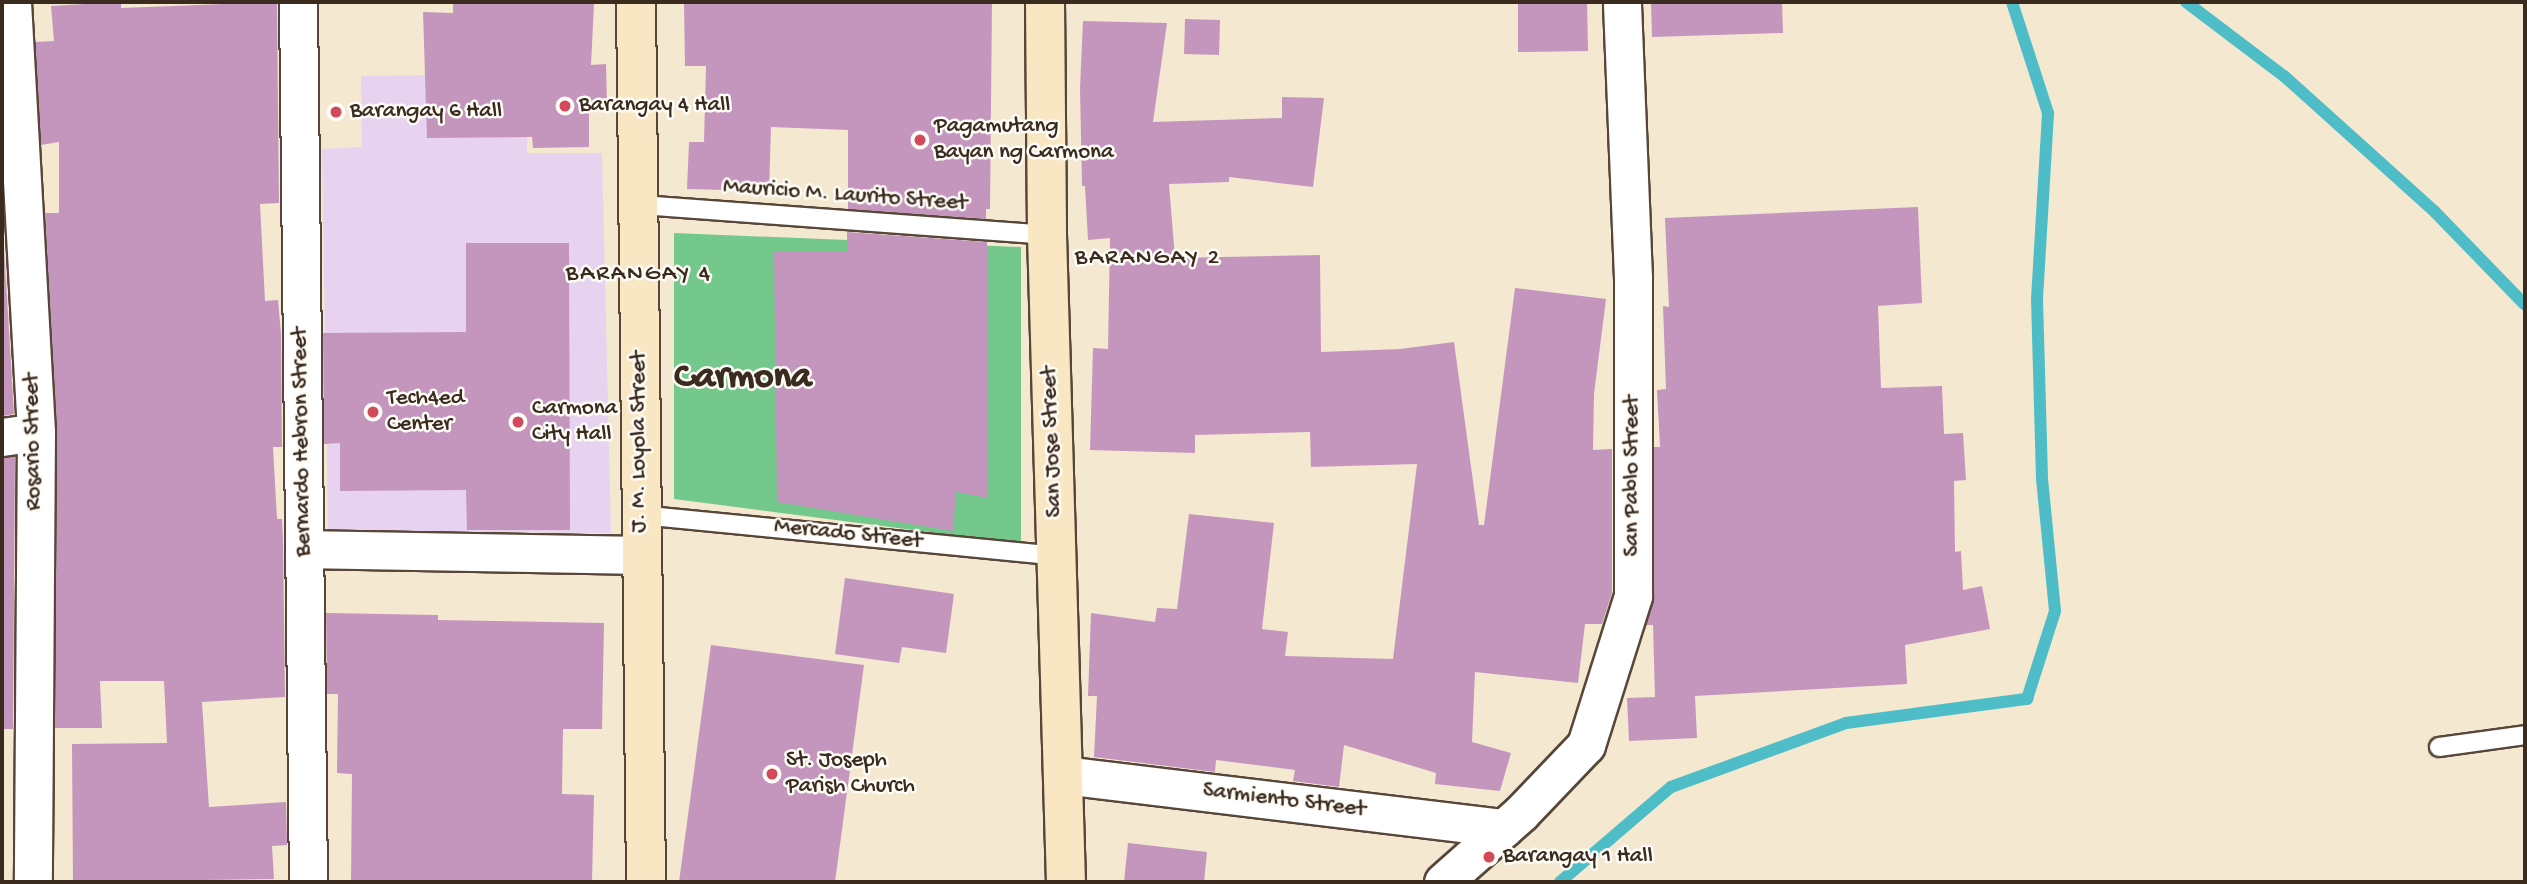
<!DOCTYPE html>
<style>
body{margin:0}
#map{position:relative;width:2527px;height:884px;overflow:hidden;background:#f4e8d0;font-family:"Gochi Hand",sans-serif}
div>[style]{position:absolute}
.built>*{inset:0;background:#e7d2ef}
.green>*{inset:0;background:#75c88b}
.stream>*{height:12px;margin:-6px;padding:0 6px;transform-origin:6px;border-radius:6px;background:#4fbdc7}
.building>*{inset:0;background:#c496be}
.roads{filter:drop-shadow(2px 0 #574639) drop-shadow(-2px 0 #574639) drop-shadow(0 2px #574639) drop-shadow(0 -2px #574639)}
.service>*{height:18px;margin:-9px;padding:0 9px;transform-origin:9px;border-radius:9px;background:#fff}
.minor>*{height:37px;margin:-18.5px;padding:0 18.5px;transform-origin:18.5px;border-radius:18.5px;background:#fff}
.secondary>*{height:38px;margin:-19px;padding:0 19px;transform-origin:19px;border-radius:19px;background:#f9e7c3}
.dots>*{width:19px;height:19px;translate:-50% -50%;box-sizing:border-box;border:4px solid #fdfcf7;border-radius:50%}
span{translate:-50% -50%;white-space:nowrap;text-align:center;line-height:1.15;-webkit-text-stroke:5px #fdfcf7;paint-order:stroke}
.poi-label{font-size:23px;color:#3b2a1e}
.left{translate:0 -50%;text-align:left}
.street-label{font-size:23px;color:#3b2a1e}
.neighbourhood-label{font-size:24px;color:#3b2a1e;letter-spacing:2px}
.town-label{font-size:37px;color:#3b2a1e;font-weight:700}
.frame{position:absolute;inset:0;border:4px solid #3b2a1e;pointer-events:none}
</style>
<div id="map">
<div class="built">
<div style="clip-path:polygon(528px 74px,527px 153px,602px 153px,611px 533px,328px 531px,322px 149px,362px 147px,361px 76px)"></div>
</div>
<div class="green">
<div style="clip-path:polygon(674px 233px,1021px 247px,1021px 544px,674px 499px)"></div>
</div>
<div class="stream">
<div style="left:2186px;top:2px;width:123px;rotate:37.1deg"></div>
<div style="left:2284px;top:76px;width:203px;rotate:42deg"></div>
<div style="left:2435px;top:212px;width:129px;rotate:45.9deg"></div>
<div style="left:1560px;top:882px;width:146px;rotate:-40.6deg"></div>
<div style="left:1671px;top:787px;width:186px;rotate:-20.1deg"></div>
<div style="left:1846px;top:723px;width:183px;rotate:-7.6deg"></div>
<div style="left:2027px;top:699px;width:92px;rotate:-72.3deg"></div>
<div style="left:2055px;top:611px;width:134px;rotate:-95.6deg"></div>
<div style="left:2042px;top:478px;width:179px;rotate:-91.6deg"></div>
<div style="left:2037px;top:299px;width:186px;rotate:-86.6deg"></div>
<div style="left:2048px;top:113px;width:117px;rotate:-108deg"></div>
</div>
<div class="building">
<div style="clip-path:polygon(121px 2px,121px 8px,277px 2px,279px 203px,260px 204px,265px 301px,278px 300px,281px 334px,282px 447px,273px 447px,277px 519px,282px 519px,283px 541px,285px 697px,202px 702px,209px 807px,286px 802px,287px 845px,272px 846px,274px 879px,73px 882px,72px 744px,167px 743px,164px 681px,100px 681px,102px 728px,55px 728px,57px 432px,45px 213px,59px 213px,59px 142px,41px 145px,35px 42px,54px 41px,51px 6px)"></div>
<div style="clip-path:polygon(453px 2px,594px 4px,591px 65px,606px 64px,607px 106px,589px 107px,589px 147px,533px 148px,532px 137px,427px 138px,423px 12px,453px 13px)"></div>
<div style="clip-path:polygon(684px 2px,992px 2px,990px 209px,986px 209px,986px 219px,848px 209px,848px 130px,771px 127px,769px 191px,687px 189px,689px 142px,704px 142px,706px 66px,685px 66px)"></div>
<div style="clip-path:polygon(1518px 2px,1587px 2px,1588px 51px,1518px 52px)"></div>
<div style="clip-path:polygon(1651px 2px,1782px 2px,1783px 33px,1652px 37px)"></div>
<div style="clip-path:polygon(1185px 19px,1220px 20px,1219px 55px,1184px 54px)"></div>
<div style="clip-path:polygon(1083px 21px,1167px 23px,1153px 122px,1282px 118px,1282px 97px,1324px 98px,1313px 187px,1229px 177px,1229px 182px,1169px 184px,1175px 258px,1320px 255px,1321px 352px,1400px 349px,1454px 342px,1479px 525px,1484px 525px,1515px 288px,1606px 299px,1594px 394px,1593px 450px,1612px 449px,1612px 593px,1602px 624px,1585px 624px,1578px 683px,1475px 672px,1472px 742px,1511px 753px,1500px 791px,1435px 784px,1436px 773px,1344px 745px,1339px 787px,1293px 781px,1295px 770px,1216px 760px,1215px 772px,1094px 757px,1097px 696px,1088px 696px,1091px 613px,1155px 622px,1157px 608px,1177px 609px,1189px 514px,1274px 523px,1262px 629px,1288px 632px,1285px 656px,1393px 659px,1417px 464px,1311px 467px,1310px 432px,1195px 435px,1195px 453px,1090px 450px,1093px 348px,1108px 349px,1110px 238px,1088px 240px,1085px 186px,1082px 186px,1080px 88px)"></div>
<div style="clip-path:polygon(1918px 207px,1922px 303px,1878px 306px,1881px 388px,1942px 386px,1944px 434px,1963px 433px,1966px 480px,1954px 481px,1955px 552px,1961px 551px,1963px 590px,1982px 586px,1990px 629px,1905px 645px,1907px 684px,1695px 696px,1697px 738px,1629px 741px,1627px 698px,1655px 697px,1653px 625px,1646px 625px,1654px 596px,1654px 447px,1660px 447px,1657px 390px,1666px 389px,1663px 306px,1669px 307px,1665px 218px)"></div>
<div style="clip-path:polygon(2px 214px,14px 414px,2px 416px)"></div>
<div style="clip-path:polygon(847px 232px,987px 242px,988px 498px,956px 492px,953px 531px,777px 502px,774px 251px,847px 252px)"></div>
<div style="clip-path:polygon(466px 243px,569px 243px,570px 530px,467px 530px,466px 490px,340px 491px,340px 443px,324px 444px,323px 333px,466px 332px)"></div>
<div style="clip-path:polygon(15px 456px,13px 729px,2px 729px,2px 457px)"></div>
<div style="clip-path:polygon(845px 578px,954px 594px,946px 653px,902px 647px,899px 663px,835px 654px)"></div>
<div style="clip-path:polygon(326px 613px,438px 615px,438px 620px,604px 623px,602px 729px,563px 729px,562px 794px,594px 795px,592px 882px,351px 882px,352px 774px,337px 773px,338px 694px,327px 694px)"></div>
<div style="clip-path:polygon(711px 645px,864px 665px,835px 882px,679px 882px)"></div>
<div style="clip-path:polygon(1128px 843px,1207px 852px,1204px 882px,1124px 882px)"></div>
</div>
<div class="roads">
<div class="service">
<div style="left:640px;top:205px;width:408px;rotate:4.2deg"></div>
<div style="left:640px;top:515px;width:418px;rotate:5.6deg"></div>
<div style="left:2439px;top:747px;width:87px;rotate:-7.9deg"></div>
</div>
<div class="minor">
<div style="left:12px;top:2px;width:431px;rotate:86.8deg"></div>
<div style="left:36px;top:432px;width:450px;rotate:90.4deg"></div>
<div style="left:298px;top:2px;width:880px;rotate:89.35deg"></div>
<div style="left:2px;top:437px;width:34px;rotate:-8deg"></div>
<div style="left:305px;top:549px;width:335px;rotate:1deg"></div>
<div style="left:1064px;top:775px;width:443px;rotate:6.9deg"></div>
<div style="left:1443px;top:882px;width:104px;rotate:-41.5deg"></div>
<div style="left:1521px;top:813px;width:94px;rotate:-46.3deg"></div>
<div style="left:1586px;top:745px;width:156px;rotate:-72.5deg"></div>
<div style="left:1633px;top:596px;width:318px;rotate:-90deg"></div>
<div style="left:1633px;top:278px;width:276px;rotate:-92.3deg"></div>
</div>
<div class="secondary">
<div style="left:636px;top:2px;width:880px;rotate:89.35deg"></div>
<div style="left:1045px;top:2px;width:233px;rotate:89.5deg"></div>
<div style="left:1047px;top:235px;width:647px;rotate:88.32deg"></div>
</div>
</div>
<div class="dots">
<div style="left:565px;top:106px;background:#d1495b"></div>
<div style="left:336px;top:112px;background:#d1495b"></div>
<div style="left:920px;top:140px;background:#d1495b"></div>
<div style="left:373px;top:412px;background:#d1495b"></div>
<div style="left:518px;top:422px;background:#d1495b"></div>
<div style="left:772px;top:774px;background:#d1495b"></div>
<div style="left:1489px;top:857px;background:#d1495b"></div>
</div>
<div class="poi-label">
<span class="left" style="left:579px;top:106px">Barangay 4 Hall</span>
<span class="left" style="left:350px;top:112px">Barangay 6 Hall</span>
<span class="left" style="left:934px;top:140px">Pagamutang<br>Bayan ng Carmona</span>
<span class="left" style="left:387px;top:412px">Tech4ed<br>Center</span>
<span class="left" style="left:532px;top:422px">Carmona<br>City Hall</span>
<span class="left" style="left:786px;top:774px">St. Joseph<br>Parish Church</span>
<span class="left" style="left:1503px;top:857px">Barangay 1 Hall</span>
</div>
<div class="street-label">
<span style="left:845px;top:196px;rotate:4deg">Mauricio M. Laurito Street</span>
<span style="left:34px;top:442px;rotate:-91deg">Rosario Street</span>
<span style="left:303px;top:442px;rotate:-91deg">Bernardo Hebron Street</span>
<span style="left:640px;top:442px;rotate:-90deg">J. M. Loyola Street</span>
<span style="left:1053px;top:442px;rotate:-92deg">San Jose Street</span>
<span style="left:1633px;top:476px;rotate:-90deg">San Pablo Street</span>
<span style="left:848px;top:535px;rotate:6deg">Mercado Street</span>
<span style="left:1284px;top:801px;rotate:7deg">Sarmiento Street</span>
</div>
<div class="neighbourhood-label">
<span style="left:1148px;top:259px">BARANGAY 2</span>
<span style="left:639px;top:275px">BARANGAY 4</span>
</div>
<div class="town-label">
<span style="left:743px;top:378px">Carmona</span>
</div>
<div class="frame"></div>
</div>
